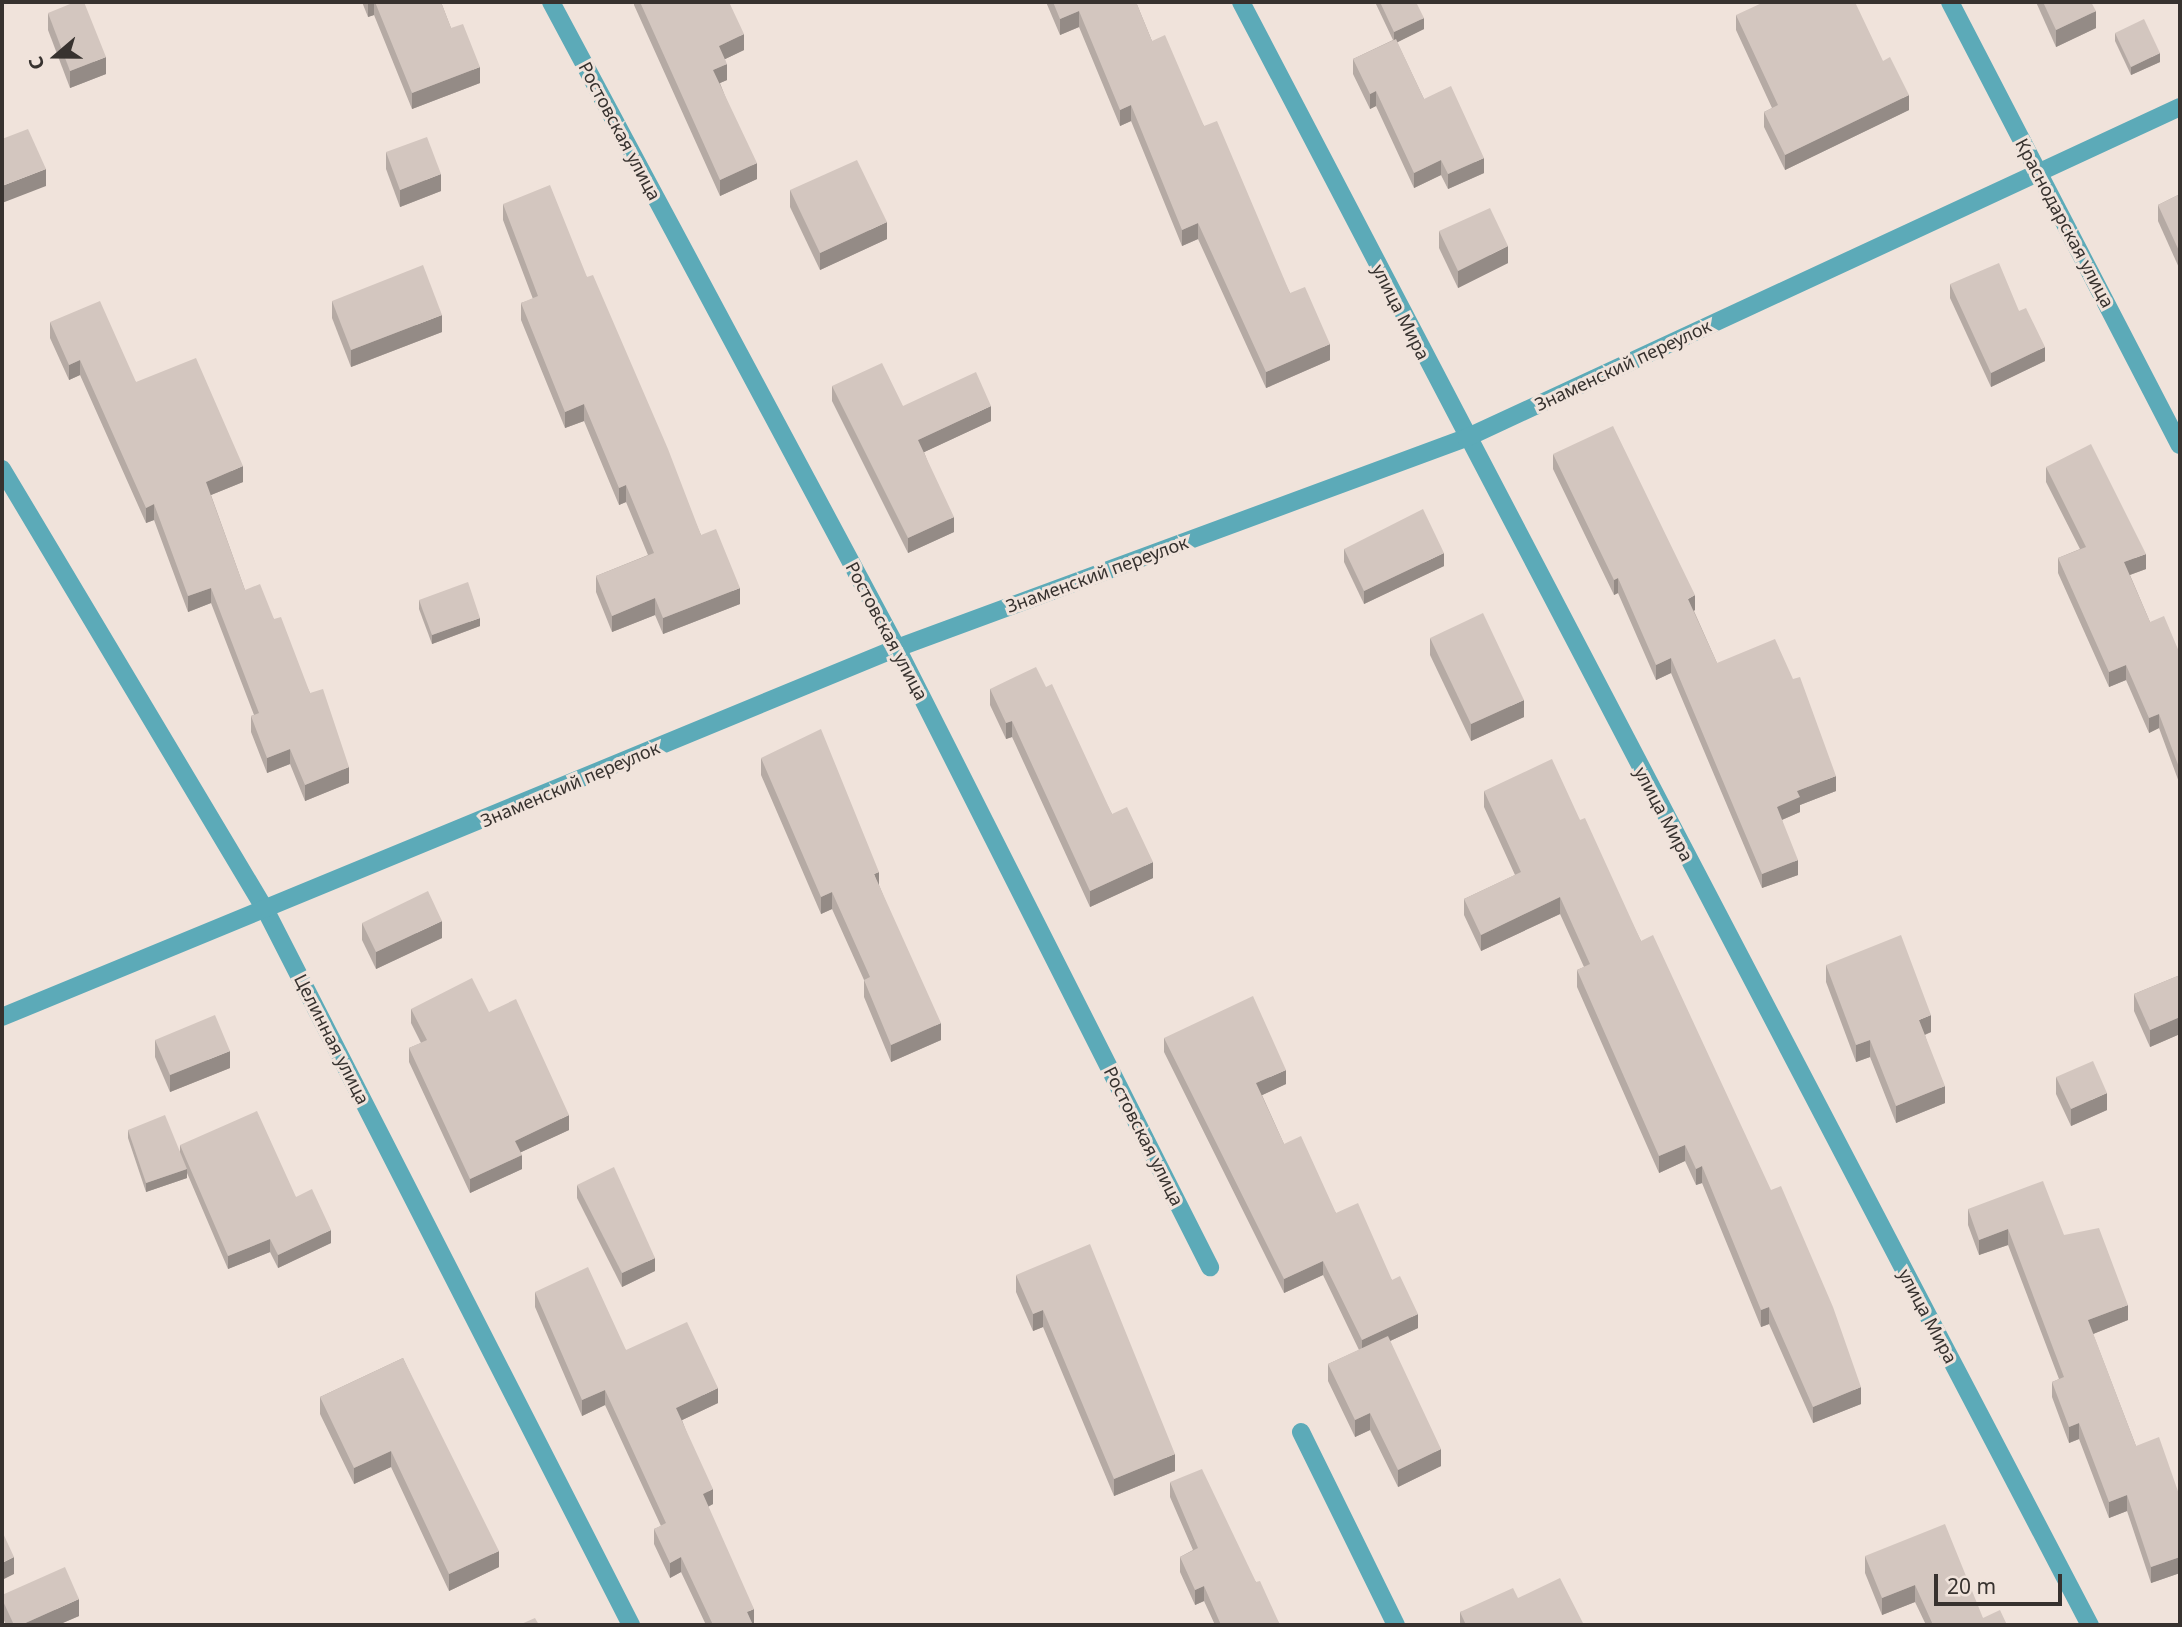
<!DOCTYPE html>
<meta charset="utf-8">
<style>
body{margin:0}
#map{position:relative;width:2182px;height:1627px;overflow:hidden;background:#f0e3db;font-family:"Noto Sans",sans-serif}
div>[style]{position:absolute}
.minor>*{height:18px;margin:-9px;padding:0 9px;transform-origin:9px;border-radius:9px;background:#5caab8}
.wall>*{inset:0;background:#b5aaa4}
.shaded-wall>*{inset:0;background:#948b86}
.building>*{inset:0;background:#d3c6bf}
span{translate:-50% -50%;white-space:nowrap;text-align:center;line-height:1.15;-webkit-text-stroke:6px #f0e3db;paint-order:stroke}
.street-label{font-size:18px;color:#37322f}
.frame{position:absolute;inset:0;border:4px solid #37322f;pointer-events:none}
.north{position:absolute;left:21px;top:21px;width:70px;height:70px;-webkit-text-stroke:5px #f0e3db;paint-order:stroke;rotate:250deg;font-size:19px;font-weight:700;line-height:28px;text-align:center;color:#37322f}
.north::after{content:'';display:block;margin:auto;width:24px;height:32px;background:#37322f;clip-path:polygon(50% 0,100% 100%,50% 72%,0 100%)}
.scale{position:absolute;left:1934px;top:1574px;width:128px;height:32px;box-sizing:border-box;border:4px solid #37322f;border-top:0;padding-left:9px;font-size:21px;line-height:24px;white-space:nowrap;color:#37322f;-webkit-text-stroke:5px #f0e3db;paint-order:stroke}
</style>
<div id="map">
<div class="minor">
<div style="left:551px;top:2px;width:733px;rotate:61.83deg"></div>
<div style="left:897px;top:648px;width:694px;rotate:63.18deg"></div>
<div style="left:1241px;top:2px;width:1832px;rotate:62.39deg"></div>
<div style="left:1950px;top:2px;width:499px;rotate:62.6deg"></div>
<div style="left:2px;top:469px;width:515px;rotate:59.15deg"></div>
<div style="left:266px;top:911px;width:802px;rotate:62.92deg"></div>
<div style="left:2px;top:1017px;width:968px;rotate:-22.41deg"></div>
<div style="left:897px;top:648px;width:607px;rotate:-20.26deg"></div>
<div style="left:1466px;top:438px;width:787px;rotate:-24.87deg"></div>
<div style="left:1301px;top:1432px;width:215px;rotate:63.8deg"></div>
</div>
<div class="wall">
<div style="clip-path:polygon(362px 2px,441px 2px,451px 28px,480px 83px,412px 109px,374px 15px,368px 17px)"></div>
<div style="clip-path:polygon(634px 2px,729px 2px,744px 50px,725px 59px,727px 80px,720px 83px,757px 179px,720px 196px,634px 5px)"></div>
<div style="clip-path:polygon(1046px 2px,1136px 2px,1152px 41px,1204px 126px,1290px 293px,1330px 360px,1266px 388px,1198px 239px,1182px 246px,1131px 121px,1120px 126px,1079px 27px,1060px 35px)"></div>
<div style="clip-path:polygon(1375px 2px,1416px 2px,1424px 29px,1397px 42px,1424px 99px,1484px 173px,1448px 189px,1441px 175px,1414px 188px,1376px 106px,1370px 109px,1353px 74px,1353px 59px,1393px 40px)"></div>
<div style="clip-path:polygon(2036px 2px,2091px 2px,2096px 28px,2056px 47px)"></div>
<div style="clip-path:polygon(48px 13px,106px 74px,70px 88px,48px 30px)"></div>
<div style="clip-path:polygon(1736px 15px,1883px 61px,1909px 110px,1785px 170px,1764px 127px,1764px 112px,1772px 108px,1736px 30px)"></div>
<div style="clip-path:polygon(2115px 33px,2160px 62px,2131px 75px,2115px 41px)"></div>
<div style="clip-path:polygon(386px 152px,441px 191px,400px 207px,386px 169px)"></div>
<div style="clip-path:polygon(790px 190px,887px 239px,820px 270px,790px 207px)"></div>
<div style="clip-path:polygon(2180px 194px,2180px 270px,2158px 221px,2158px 205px)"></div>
<div style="clip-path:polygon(503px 204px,587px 277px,701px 535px,740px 604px,663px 634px,655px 615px,612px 632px,596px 592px,596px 576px,648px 555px,626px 502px,619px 505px,584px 421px,565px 428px,521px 320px,521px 303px,533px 299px,503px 220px)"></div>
<div style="clip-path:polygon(1439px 231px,1508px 263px,1458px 288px,1439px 248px)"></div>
<div style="clip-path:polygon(1950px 284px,2019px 311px,2045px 361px,1991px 387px,1950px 298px)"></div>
<div style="clip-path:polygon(332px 301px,442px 332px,351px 367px,332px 318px)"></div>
<div style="clip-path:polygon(50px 322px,136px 382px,243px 482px,211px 495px,245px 590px,274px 619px,310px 693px,349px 783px,305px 801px,290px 764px,267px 773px,251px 732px,251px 716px,254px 715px,211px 603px,188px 612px,154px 520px,146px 523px,80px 375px,69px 380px,50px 338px)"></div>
<div style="clip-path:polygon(832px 386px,903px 406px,991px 421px,924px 452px,954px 532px,908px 553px,832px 401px)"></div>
<div style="clip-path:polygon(1553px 454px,1695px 610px,1694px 611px,1717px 663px,1836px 791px,1800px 805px,1800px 812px,1782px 820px,1798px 875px,1762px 888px,1671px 673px,1656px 680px,1618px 593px,1614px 595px,1553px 469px)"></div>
<div style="clip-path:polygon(2046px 467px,2146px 569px,2130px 575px,2150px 622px,2180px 654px,2180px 785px,2159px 728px,2149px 733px,2126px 680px,2109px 687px,2058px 573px,2058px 558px,2080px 549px,2046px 482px)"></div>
<div style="clip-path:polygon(1344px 549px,1444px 566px,1364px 604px,1344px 562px)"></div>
<div style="clip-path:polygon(419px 600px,480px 626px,432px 644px,419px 609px)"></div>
<div style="clip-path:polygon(1430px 638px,1524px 717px,1471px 741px,1430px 655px)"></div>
<div style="clip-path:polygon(1046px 687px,1112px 814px,1153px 878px,1090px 907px,1012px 737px,1006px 739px,990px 705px,990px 689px)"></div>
<div style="clip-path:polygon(761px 758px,879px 885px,941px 1040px,891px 1062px,864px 997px,864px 980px,832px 909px,821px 914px,761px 775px)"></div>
<div style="clip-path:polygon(1484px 791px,1580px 820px,1641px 941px,1861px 1404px,1813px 1423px,1769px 1324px,1761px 1327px,1702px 1183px,1696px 1185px,1685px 1161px,1659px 1173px,1577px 987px,1577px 970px,1584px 967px,1560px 914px,1481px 951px,1464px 915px,1464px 899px,1515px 875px,1484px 807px)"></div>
<div style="clip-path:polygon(362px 923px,442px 938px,376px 969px,362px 940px)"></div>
<div style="clip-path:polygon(1826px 965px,1931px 1032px,1925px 1035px,1945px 1103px,1896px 1123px,1870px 1057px,1856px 1062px,1826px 982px)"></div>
<div style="clip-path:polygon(2180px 975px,2180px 1034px,2150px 1047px,2134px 1011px,2134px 994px)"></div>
<div style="clip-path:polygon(411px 1009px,489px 1012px,569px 1130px,521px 1152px,522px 1169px,470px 1193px,409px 1062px,409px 1048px,421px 1043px,411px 1023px)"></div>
<div style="clip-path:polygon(1164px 1038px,1286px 1084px,1262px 1095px,1284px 1144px,1336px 1213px,1392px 1280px,1418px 1328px,1390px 1341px,1441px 1466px,1398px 1487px,1370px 1430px,1355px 1437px,1328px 1381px,1328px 1364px,1359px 1350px,1323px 1275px,1284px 1293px,1164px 1052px)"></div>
<div style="clip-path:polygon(155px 1040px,230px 1068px,170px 1092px,155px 1057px)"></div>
<div style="clip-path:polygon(2056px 1077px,2107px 1110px,2071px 1126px,2056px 1094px)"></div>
<div style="clip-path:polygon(128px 1130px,180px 1152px,180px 1145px,296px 1197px,331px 1243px,278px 1268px,270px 1252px,228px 1269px,187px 1173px,187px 1178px,146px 1192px,128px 1138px)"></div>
<div style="clip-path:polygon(577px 1185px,655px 1271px,622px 1287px,577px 1198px)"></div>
<div style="clip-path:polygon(1968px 1209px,2064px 1235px,2128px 1320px,2093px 1334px,2136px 1446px,2180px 1497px,2180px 1573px,2151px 1583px,2127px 1511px,2109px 1518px,2079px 1439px,2069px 1443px,2052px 1397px,2052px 1382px,2059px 1379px,2008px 1245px,1979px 1255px,1968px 1225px)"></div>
<div style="clip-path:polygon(1016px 1275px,1175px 1471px,1114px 1496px,1043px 1327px,1033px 1331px,1016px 1292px)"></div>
<div style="clip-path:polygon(535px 1292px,626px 1350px,718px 1403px,682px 1420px,713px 1504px,708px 1507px,754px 1624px,753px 1625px,706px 1625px,681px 1572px,670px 1578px,654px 1544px,654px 1529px,661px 1526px,605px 1405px,582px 1416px,535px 1307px)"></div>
<div style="clip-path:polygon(403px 1358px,499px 1567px,449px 1591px,391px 1467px,354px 1484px,320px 1414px,320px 1397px)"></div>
<div style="clip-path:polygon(1170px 1482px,1256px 1582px,1280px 1625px,1215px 1625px,1204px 1601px,1195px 1605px,1180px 1572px,1180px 1557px,1193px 1550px,1170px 1497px)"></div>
<div style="clip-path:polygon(1865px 1556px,1983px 1618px,2007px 1625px,1926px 1625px,1915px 1602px,1882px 1615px,1865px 1573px)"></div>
<div style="clip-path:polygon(2px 1595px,79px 1616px,58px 1625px,6px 1625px,2px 1616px)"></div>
<div style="clip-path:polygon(1518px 1598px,1584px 1625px,1460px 1625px,1460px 1612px)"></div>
</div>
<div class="shaded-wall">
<div style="clip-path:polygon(368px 2px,374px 2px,374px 15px,368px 17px)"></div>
<div style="clip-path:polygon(1079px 11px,1079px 27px,1060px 35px,1060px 19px)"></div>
<div style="clip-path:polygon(2096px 11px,2096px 28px,2056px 47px,2056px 30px)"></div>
<div style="clip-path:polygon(1424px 18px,1424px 29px,1394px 44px,1394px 32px)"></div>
<div style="clip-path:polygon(744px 34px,744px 50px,719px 62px,719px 46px)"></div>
<div style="clip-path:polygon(2160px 53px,2160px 62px,2131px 75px,2131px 67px)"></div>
<div style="clip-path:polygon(106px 57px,106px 74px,70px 88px,70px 71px)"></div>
<div style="clip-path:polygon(727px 64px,727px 80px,713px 86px,713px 70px)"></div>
<div style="clip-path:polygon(480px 67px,480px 83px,412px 109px,412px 93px)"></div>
<div style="clip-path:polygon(1376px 91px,1376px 106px,1370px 109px,1370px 94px)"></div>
<div style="clip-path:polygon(1909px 95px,1909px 110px,1785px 170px,1785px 155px)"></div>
<div style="clip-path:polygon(1131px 105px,1131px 121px,1120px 126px,1120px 110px)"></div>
<div style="clip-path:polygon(1484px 158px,1484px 173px,1448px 189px,1448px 174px)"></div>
<div style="clip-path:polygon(1441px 160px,1441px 175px,1414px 188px,1414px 173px)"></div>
<div style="clip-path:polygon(757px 163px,757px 179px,720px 196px,720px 180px)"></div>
<div style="clip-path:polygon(46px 169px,46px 186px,2px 203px,2px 186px)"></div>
<div style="clip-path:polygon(441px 174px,441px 191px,400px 207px,400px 190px)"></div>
<div style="clip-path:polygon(887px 222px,887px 239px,820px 270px,820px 253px)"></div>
<div style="clip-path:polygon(1198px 223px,1198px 239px,1182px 246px,1182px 230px)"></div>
<div style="clip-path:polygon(1508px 246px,1508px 263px,1458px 288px,1458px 271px)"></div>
<div style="clip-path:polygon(442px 315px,442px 332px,351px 367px,351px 350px)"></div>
<div style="clip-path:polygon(1330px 344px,1330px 360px,1266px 388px,1266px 372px)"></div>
<div style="clip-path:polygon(2045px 347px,2045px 361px,1991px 387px,1991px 373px)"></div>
<div style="clip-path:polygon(80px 360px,80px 375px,69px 380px,69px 365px)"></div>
<div style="clip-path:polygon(584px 404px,584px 421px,565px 428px,565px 412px)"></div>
<div style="clip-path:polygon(991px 406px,991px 421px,918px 455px,918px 440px)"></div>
<div style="clip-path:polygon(243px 466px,243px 482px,206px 497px,206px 482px)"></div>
<div style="clip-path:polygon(626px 485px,626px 502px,619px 505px,619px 488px)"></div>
<div style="clip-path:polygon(154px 504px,154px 520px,146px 523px,146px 508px)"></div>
<div style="clip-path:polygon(954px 517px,954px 532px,908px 553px,908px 538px)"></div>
<div style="clip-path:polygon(1444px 553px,1444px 566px,1364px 604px,1364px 591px)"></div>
<div style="clip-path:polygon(2146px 554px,2146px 569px,2124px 577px,2124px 562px)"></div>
<div style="clip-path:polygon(1618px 578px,1618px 593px,1614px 595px,1614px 580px)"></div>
<div style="clip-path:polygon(211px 588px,211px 603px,188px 612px,188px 596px)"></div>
<div style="clip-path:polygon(740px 588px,740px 604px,663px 634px,663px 618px)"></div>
<div style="clip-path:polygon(1695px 595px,1695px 610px,1688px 613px,1688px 599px)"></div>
<div style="clip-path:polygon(655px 598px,655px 615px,612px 632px,612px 616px)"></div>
<div style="clip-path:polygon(480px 618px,480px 626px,432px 644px,432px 635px)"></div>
<div style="clip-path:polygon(1671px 658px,1671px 673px,1656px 680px,1656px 665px)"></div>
<div style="clip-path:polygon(2126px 665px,2126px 680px,2109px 687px,2109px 672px)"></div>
<div style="clip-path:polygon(1524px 700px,1524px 717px,1471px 741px,1471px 724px)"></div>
<div style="clip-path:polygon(2159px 714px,2159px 728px,2149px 733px,2149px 718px)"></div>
<div style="clip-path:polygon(1012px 721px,1012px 737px,1006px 739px,1006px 723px)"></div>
<div style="clip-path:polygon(290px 749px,290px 764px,267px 773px,267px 758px)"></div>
<div style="clip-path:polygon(349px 767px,349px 783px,305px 801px,305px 785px)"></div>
<div style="clip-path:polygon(1836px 776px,1836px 791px,1800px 805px,1800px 812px,1777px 822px,1777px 807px,1797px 791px)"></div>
<div style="clip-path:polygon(1798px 860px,1798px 875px,1762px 888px,1762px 874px)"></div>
<div style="clip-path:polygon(1153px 862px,1153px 878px,1090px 907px,1090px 891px)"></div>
<div style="clip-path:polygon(879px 872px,879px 889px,874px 874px)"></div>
<div style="clip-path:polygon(832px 892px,832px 909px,821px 914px,821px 897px)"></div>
<div style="clip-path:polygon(1560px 897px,1560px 914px,1481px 951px,1481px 935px)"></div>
<div style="clip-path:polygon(442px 921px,442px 938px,376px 969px,376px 952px)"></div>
<div style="clip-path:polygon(1931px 1015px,1931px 1032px,1919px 1037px,1919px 1020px)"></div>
<div style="clip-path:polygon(2180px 1017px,2180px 1034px,2150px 1047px,2150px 1030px)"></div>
<div style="clip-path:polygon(941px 1023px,941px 1040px,891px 1062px,891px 1045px)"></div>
<div style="clip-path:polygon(1870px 1040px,1870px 1057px,1856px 1062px,1856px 1045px)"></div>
<div style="clip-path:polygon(230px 1051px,230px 1068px,170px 1092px,170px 1075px)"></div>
<div style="clip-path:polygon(1286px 1070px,1286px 1084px,1256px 1098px,1256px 1083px)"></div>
<div style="clip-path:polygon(1945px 1086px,1945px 1103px,1896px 1123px,1896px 1106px)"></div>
<div style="clip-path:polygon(2107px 1093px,2107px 1110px,2071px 1126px,2071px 1109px)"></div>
<div style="clip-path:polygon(569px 1115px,569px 1130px,515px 1155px,515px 1141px)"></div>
<div style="clip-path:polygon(1685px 1145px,1685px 1161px,1659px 1173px,1659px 1156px)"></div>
<div style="clip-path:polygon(522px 1155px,522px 1169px,470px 1193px,470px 1179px)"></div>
<div style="clip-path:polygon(1702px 1166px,1702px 1183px,1696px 1185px,1696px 1169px)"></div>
<div style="clip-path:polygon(187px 1169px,187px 1178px,146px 1192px,146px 1183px)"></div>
<div style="clip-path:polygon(2008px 1229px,2008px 1245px,1979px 1255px,1979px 1240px)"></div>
<div style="clip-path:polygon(331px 1230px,331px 1243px,278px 1268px,278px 1255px)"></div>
<div style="clip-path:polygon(270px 1239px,270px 1252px,228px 1269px,228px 1256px)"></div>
<div style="clip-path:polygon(655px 1258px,655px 1271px,622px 1287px,622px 1273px)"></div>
<div style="clip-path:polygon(1323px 1261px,1323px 1275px,1284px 1293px,1284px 1279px)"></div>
<div style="clip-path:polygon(2128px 1305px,2128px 1320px,2088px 1336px,2088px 1320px)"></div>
<div style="clip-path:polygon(1769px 1307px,1769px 1324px,1761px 1327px,1761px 1310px)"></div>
<div style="clip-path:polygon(1043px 1310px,1043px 1327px,1033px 1331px,1033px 1314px)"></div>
<div style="clip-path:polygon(1418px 1314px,1418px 1328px,1362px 1354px,1362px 1340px)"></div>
<div style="clip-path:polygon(1861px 1387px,1861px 1404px,1813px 1423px,1813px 1407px)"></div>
<div style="clip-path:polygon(718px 1388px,718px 1403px,676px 1423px,676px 1408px)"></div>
<div style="clip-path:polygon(605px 1390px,605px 1405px,582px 1416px,582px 1400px)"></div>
<div style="clip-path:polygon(1370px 1413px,1370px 1430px,1355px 1437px,1355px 1420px)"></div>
<div style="clip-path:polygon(2079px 1423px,2079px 1439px,2069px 1443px,2069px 1427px)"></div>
<div style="clip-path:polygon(1441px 1449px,1441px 1466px,1398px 1487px,1398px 1470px)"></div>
<div style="clip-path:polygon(391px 1451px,391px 1467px,354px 1484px,354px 1468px)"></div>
<div style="clip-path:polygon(1175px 1454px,1175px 1471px,1114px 1496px,1114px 1479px)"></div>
<div style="clip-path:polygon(713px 1489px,713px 1504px,703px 1509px,703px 1494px)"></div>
<div style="clip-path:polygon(2127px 1495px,2127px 1511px,2109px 1518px,2109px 1502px)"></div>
<div style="clip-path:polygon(499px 1551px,499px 1567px,449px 1591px,449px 1574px)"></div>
<div style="clip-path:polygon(14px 1557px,14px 1574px,2px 1580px,2px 1563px)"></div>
<div style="clip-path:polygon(681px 1557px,681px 1572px,670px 1578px,670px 1563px)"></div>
<div style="clip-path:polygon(2180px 1557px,2180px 1573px,2151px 1583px,2151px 1567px)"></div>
<div style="clip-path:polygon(1915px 1585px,1915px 1602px,1882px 1615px,1882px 1598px)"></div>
<div style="clip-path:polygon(1204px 1586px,1204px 1601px,1195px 1605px,1195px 1590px)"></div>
<div style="clip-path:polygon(79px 1599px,79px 1616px,58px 1625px,21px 1625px)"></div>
<div style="clip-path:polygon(754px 1609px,754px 1624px,752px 1625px,747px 1612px)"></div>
</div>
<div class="building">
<div style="clip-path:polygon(75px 2px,84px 2px,106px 57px,70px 71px,48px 13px)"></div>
<div style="clip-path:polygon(375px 2px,441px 2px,451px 28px,463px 24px,480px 67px,412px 93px)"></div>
<div style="clip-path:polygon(640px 2px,729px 2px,744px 34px,719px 46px,727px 64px,713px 70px,757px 163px,720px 180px)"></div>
<div style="clip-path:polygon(1053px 2px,1136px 2px,1152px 41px,1165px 35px,1204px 126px,1217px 121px,1290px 293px,1305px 287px,1330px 344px,1266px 372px,1198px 223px,1182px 230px,1131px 105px,1120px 110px,1079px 11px,1060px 19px)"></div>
<div style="clip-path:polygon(1380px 2px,1416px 2px,1424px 18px,1394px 32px)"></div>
<div style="clip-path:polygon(1764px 2px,1855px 2px,1883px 61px,1890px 57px,1909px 95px,1785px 155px,1764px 112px,1778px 105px,1736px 15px)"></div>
<div style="clip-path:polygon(2043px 2px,2091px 2px,2096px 11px,2056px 30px)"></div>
<div style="clip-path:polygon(2144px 19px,2160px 53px,2131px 67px,2115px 33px)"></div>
<div style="clip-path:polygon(1396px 39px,1424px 99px,1451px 86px,1484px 158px,1448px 174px,1441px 160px,1414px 173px,1376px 91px,1370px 94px,1353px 59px)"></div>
<div style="clip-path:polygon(28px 129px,46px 169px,2px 186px,2px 139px)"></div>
<div style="clip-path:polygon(427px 137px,441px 174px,400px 190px,386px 152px)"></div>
<div style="clip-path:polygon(857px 160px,887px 222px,820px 253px,790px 190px)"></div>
<div style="clip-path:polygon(550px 185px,587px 277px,593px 275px,668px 449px,701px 535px,716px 529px,740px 588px,663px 618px,655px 598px,612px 616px,596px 576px,654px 553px,626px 485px,619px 488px,584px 404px,565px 412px,521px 303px,538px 296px,503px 204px)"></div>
<div style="clip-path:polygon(2180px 194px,2180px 253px,2158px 205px)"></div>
<div style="clip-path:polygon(1490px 208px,1508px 246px,1458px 271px,1439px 231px)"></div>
<div style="clip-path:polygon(1999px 263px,2019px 311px,2026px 308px,2045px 347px,1991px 373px,1950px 284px)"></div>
<div style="clip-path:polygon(423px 265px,442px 315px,351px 350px,332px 301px)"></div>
<div style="clip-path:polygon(100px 301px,136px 382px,196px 358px,243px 466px,206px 482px,245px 590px,260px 584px,274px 619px,281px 617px,310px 693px,323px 689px,349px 767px,305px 785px,290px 749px,267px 758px,251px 716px,259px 713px,211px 588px,188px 596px,154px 504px,146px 508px,80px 360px,69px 365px,50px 322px)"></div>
<div style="clip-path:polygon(882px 363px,903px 406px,976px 372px,991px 406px,918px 440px,954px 517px,908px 538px,832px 386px)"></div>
<div style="clip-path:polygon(1613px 426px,1695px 595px,1688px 599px,1717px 663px,1775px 639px,1793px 679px,1800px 677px,1836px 776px,1797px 791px,1800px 797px,1777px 807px,1798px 860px,1762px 874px,1671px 658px,1656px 665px,1618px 578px,1614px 580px,1553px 454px)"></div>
<div style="clip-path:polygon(2091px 444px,2146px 554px,2124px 562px,2150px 622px,2164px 616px,2180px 654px,2180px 770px,2159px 714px,2149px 718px,2126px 665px,2109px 672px,2058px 558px,2086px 547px,2046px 467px)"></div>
<div style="clip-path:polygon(1423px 509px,1444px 553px,1364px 591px,1344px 549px)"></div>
<div style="clip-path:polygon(468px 582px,480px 618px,432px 635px,419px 600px)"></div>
<div style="clip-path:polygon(1483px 613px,1524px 700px,1471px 724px,1430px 638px)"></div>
<div style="clip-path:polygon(1036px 667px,1046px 687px,1052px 684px,1112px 814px,1127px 807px,1153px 862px,1090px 891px,1012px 721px,1006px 723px,990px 689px)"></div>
<div style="clip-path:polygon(821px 729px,879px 872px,874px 874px,941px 1023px,891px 1045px,864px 980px,870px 977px,832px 892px,821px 897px,761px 758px)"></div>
<div style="clip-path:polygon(1552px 759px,1580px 820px,1585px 818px,1641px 941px,1653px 935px,1771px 1190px,1781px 1186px,1833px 1307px,1861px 1387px,1813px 1407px,1769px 1307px,1761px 1310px,1702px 1166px,1696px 1169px,1685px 1145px,1659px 1156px,1577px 970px,1590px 964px,1560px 897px,1481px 935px,1464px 899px,1521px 872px,1484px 791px)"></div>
<div style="clip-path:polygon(428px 891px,442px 921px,376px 952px,362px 923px)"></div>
<div style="clip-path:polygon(1901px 935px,1931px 1015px,1919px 1020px,1945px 1086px,1896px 1106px,1870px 1040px,1856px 1045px,1826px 965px)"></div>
<div style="clip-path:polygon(2180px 975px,2180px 1017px,2150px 1030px,2134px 994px)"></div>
<div style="clip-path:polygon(472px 978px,489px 1012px,516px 999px,569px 1115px,515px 1141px,522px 1155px,470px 1179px,409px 1048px,427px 1040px,411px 1009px)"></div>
<div style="clip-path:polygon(1253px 996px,1286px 1070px,1256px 1083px,1284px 1144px,1301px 1136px,1336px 1213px,1358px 1203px,1392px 1280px,1400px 1276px,1418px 1314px,1362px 1340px,1323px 1261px,1284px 1279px,1164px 1038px)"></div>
<div style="clip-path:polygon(215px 1015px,230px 1051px,170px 1075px,155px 1040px)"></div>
<div style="clip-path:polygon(2093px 1061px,2107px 1093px,2071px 1109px,2056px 1077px)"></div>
<div style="clip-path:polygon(257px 1111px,296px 1197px,312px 1189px,331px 1230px,278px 1255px,270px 1239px,228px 1256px,180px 1145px)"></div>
<div style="clip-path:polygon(165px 1115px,187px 1169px,146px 1183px,128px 1130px)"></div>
<div style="clip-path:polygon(614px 1167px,655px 1258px,622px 1273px,577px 1185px)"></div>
<div style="clip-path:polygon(2043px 1181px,2064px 1235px,2099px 1228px,2128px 1305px,2088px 1320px,2136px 1446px,2159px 1437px,2180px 1497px,2180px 1557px,2151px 1567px,2127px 1495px,2109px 1502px,2079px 1423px,2069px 1427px,2052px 1382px,2064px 1377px,2008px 1229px,1979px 1240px,1968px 1209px)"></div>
<div style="clip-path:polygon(1090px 1244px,1175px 1454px,1114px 1479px,1043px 1310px,1033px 1314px,1016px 1275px)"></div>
<div style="clip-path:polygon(588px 1267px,626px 1350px,687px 1322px,718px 1388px,676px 1408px,713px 1489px,703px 1494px,754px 1609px,747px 1612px,753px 1625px,713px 1625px,681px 1557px,670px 1563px,654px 1529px,666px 1523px,605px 1390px,582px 1400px,535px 1292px)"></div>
<div style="clip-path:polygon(1388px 1336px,1441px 1449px,1398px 1470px,1370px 1413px,1355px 1420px,1328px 1364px)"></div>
<div style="clip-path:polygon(403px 1358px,499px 1551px,449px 1574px,391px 1451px,354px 1468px,320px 1397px)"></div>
<div style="clip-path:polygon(1202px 1469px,1256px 1582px,1260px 1581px,1280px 1625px,1221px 1625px,1204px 1586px,1195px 1590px,1180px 1557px,1198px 1548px,1170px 1482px)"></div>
<div style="clip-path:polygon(1945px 1524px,1983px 1618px,2000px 1610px,2007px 1625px,1933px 1625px,1915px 1585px,1882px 1598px,1865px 1556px)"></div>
<div style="clip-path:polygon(2px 1531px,14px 1557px,2px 1563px)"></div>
<div style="clip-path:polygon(65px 1567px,79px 1599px,21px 1625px,14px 1625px,2px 1599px,2px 1595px)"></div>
<div style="clip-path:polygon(1560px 1578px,1584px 1625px,1466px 1625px,1460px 1612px,1513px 1588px,1518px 1598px)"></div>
<div style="clip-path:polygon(535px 1618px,539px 1625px,519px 1625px)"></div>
</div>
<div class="street-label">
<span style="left:620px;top:131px;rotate:62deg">Ростовская улица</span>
<span style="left:2065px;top:223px;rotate:62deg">Краснодарская улица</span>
<span style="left:1401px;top:312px;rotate:63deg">улица Мира</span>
<span style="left:1623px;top:365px;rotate:-25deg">Знаменский переулок</span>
<span style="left:1097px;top:574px;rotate:-20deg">Знаменский переулок</span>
<span style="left:887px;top:631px;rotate:62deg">Ростовская улица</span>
<span style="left:570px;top:784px;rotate:-23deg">Знаменский переулок</span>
<span style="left:1664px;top:814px;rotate:62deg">улица Мира</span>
<span style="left:332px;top:1039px;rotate:63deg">Целинная улица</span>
<span style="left:1144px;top:1136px;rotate:63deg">Ростовская улица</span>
<span style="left:1928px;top:1316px;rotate:62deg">улица Мира</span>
</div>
<div class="frame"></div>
<div class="north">С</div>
<div class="scale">20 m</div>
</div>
